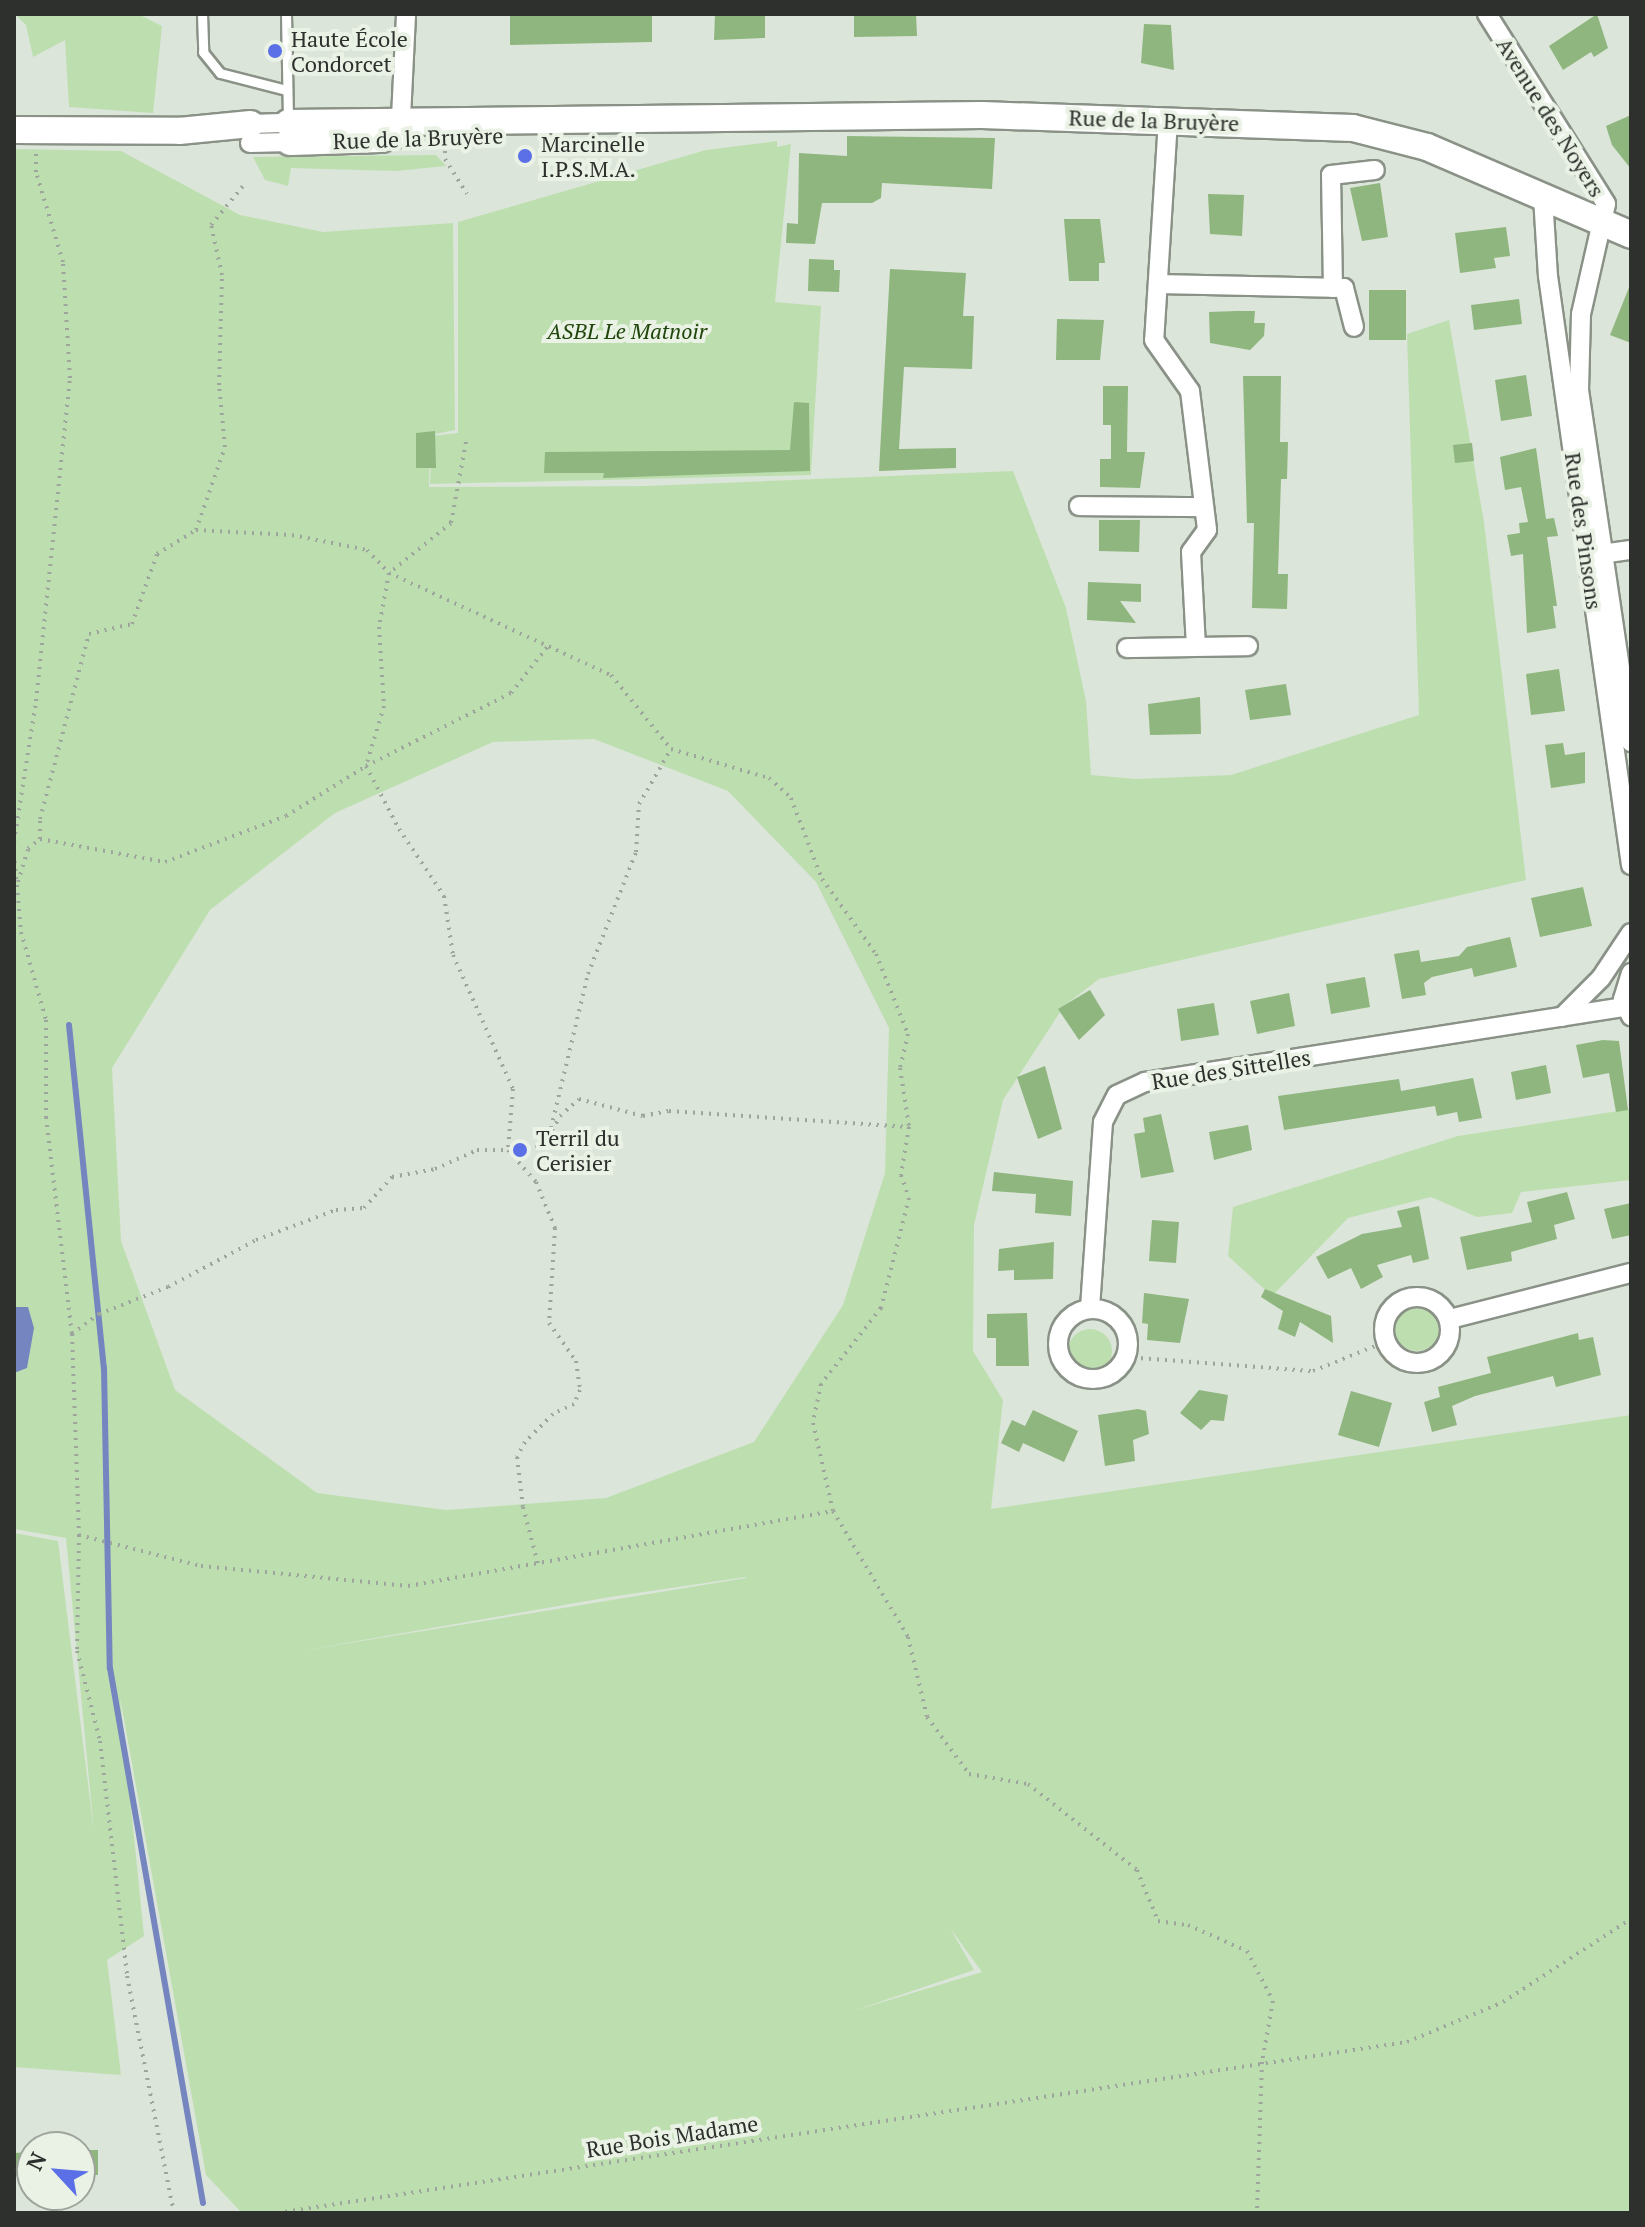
<!DOCTYPE html>
<meta charset="utf-8">
<style>
body{margin:0}
#map{position:relative;width:1645px;height:2227px;overflow:hidden;background:#dce5d9;font-family:"PT Serif",serif}
div>[style]{position:absolute}
.green>*{inset:0;background:#bddfb0}
.round{border-radius:50%}
.water>*{inset:0;background:#7585bf}
.stream>*{height:6px;margin:-3px;padding:0 3px;transform-origin:3px;border-radius:3px;background:#7585bf}
.building>*{inset:0;background:#8eb67e}
.path>*{height:4px;margin-top:-2px;transform-origin:0;background:repeating-linear-gradient(90deg,#9ea59c 0 2px,transparent 0 8px)}
.roads{filter:drop-shadow(2px 0 #8a9287) drop-shadow(-2px 0 #8a9287) drop-shadow(0 2px #8a9287) drop-shadow(0 -2px #8a9287)}
.lane>*{height:9px;margin:-4.5px;padding:0 4.5px;transform-origin:4.5px;border-radius:4.5px;background:#fff}
.street>*{height:18px;margin:-9px;padding:0 9px;transform-origin:9px;border-radius:9px;background:#fff}
.street>.ring{margin:-9px;padding:0;box-sizing:content-box;background:none;border:18px solid #fff;border-radius:50%}
.secondary>*{height:26px;margin:-13px;padding:0 13px;transform-origin:13px;border-radius:13px;background:#fff}
.dots>*{width:22px;height:22px;translate:-50% -50%;box-sizing:border-box;border:4px solid #eaf2e6;border-radius:50%}
span{translate:-50% -50%;white-space:nowrap;text-align:center;line-height:1.15;-webkit-text-stroke:8px #eaf2e6;paint-order:stroke}
.poi-label{font-size:22px;color:#2d302c}
.left{translate:0 -50%;text-align:left}
.street-label{font-size:22px;color:#2d302c}
.park-label{font-size:22px;color:#20460b;font-style:italic}
.frame{position:absolute;inset:0;border:16px solid #2d302c;pointer-events:none}
.north{position:absolute;left:16px;top:2131px;width:80px;height:80px;box-sizing:border-box;background:#eaf2e6;border:2px solid #9ea49c;border-radius:50%;rotate:296deg;font-size:22px;font-weight:700;line-height:32px;text-align:center;color:#2d302c}
.north::after{content:'';display:block;margin:auto;width:28px;height:36px;background:#5b6fe6;clip-path:polygon(50% 0,100% 100%,50% 72%,0 100%)}
</style>
<div id="map">
<div class="green">
<div style="clip-path:polygon(15px 14px,138px 14px,162px 26px,153px 113px,69px 107px,65px 40px,33px 57px,26px 25px)"></div>
<div style="clip-path:polygon(777px 141px,777px 147px,791px 144px,775px 302px,821px 306px,811px 475px,430px 484px,432px 436px,458px 433px,458px 222px,706px 150px)"></div>
<div style="clip-path:polygon(evenodd,14px 149px,121px 151px,240px 215px,323px 232px,453px 223px,455px 430px,430px 435px,429px 487px,646px 486px,1013px 471px,1066px 608px,1086px 701px,1091px 775px,1135px 779px,1231px 775px,1419px 715px,1407px 334px,1449px 320px,1484px 522px,1526px 880px,1099px 979px,1064px 1006px,1003px 1100px,974px 1225px,973px 1351px,1003px 1400px,991px 1509px,1631px 1415px,1631px 2213px,242px 2213px,206px 2175px,120px 1697px,144px 1936px,107px 1960px,121px 2075px,14px 2067px,14px 1533px,58px 1541px,94px 1832px,66px 1538px,14px 1529px,14px 149px,594px 739px,728px 791px,816px 882px,889px 1028px,885px 1173px,843px 1305px,754px 1442px,606px 1498px,446px 1510px,317px 1493px,175px 1390px,121px 1241px,112px 1068px,210px 910px,335px 813px,493px 742px,594px 739px,14px 149px,746px 1577px,746px 1578px,300px 1651px,610px 1597px,746px 1577px,14px 149px,950px 1928px,982px 1972px,853px 2011px,974px 1970px,950px 1928px)"></div>
<div style="clip-path:polygon(436px 155px,446px 166px,396px 171px,291px 168px,288px 186px,265px 180px,253px 157px)"></div>
<div style="clip-path:polygon(1631px 1109px,1631px 1180px,1521px 1192px,1512px 1213px,1477px 1217px,1431px 1197px,1348px 1218px,1272px 1296px,1228px 1256px,1233px 1207px,1458px 1136px)"></div>
<div class="round" style="left:1395px;top:1307px;width:44px;height:44px"></div>
<div class="round" style="left:1068px;top:1329px;width:44px;height:44px"></div>
</div>
<div class="water">
<div style="clip-path:polygon(14px 1307px,28px 1307px,34px 1328px,27px 1368px,14px 1373px)"></div>
</div>
<div class="stream">
<div style="left:69px;top:1025px;width:345px;rotate:84.2deg"></div>
<div style="left:104px;top:1368px;width:300px;rotate:88.9deg"></div>
<div style="left:110px;top:1668px;width:543px;rotate:80.14deg"></div>
</div>
<div class="building">
<div style="clip-path:polygon(510px 14px,652px 14px,652px 42px,510px 45px)"></div>
<div style="clip-path:polygon(715px 14px,765px 14px,765px 38px,714px 40px)"></div>
<div style="clip-path:polygon(854px 14px,916px 14px,917px 36px,854px 37px)"></div>
<div style="clip-path:polygon(1597px 14px,1608px 48px,1594px 57px,1591px 52px,1563px 70px,1549px 46px)"></div>
<div style="clip-path:polygon(1144px 24px,1171px 25px,1174px 70px,1141px 63px)"></div>
<div style="clip-path:polygon(1631px 115px,1631px 169px,1612px 145px,1606px 126px)"></div>
<div style="clip-path:polygon(847px 136px,995px 138px,992px 189px,882px 183px,881px 198px,872px 203px,822px 203px,815px 244px,786px 243px,787px 223px,798px 224px,799px 153px,847px 156px)"></div>
<div style="clip-path:polygon(1380px 183px,1388px 237px,1362px 241px,1350px 188px)"></div>
<div style="clip-path:polygon(1208px 194px,1244px 195px,1242px 236px,1210px 234px)"></div>
<div style="clip-path:polygon(1064px 219px,1100px 219px,1105px 263px,1099px 263px,1099px 281px,1069px 281px)"></div>
<div style="clip-path:polygon(1506px 227px,1510px 256px,1494px 258px,1496px 268px,1460px 273px,1455px 233px)"></div>
<div style="clip-path:polygon(809px 259px,834px 260px,834px 270px,840px 270px,839px 292px,808px 291px)"></div>
<div style="clip-path:polygon(890px 269px,966px 273px,963px 316px,974px 316px,972px 369px,904px 367px,899px 449px,956px 448px,956px 468px,879px 471px)"></div>
<div style="clip-path:polygon(1630px 285px,1631px 285px,1631px 343px,1610px 335px)"></div>
<div style="clip-path:polygon(1369px 290px,1406px 290px,1406px 340px,1369px 340px)"></div>
<div style="clip-path:polygon(1519px 299px,1522px 324px,1474px 330px,1471px 305px)"></div>
<div style="clip-path:polygon(1236px 311px,1255px 311px,1254px 323px,1265px 323px,1264px 336px,1250px 350px,1210px 343px,1209px 312px)"></div>
<div style="clip-path:polygon(1057px 319px,1104px 320px,1100px 360px,1056px 360px)"></div>
<div style="clip-path:polygon(1526px 375px,1532px 416px,1501px 421px,1495px 380px)"></div>
<div style="clip-path:polygon(1243px 376px,1281px 376px,1280px 442px,1288px 442px,1287px 479px,1281px 479px,1278px 574px,1288px 574px,1287px 609px,1252px 608px,1254px 523px,1247px 523px)"></div>
<div style="clip-path:polygon(1103px 386px,1128px 386px,1127px 452px,1145px 452px,1140px 488px,1100px 487px,1100px 459px,1111px 459px,1111px 425px,1103px 425px)"></div>
<div style="clip-path:polygon(794px 402px,809px 403px,810px 471px,603px 478px,604px 473px,544px 473px,545px 452px,790px 450px)"></div>
<div style="clip-path:polygon(435px 431px,436px 468px,416px 468px,416px 433px)"></div>
<div style="clip-path:polygon(1472px 443px,1474px 461px,1455px 463px,1453px 445px)"></div>
<div style="clip-path:polygon(1536px 448px,1546px 519px,1554px 518px,1558px 536px,1547px 537px,1557px 606px,1553px 606px,1556px 628px,1527px 633px,1523px 554px,1511px 556px,1507px 535px,1520px 533px,1519px 523px,1528px 522px,1521px 487px,1505px 490px,1500px 457px)"></div>
<div style="clip-path:polygon(1099px 520px,1140px 520px,1139px 552px,1099px 551px)"></div>
<div style="clip-path:polygon(1088px 582px,1141px 584px,1141px 602px,1120px 601px,1136px 623px,1087px 620px)"></div>
<div style="clip-path:polygon(1559px 669px,1565px 711px,1531px 715px,1526px 674px)"></div>
<div style="clip-path:polygon(1286px 684px,1291px 715px,1250px 720px,1245px 690px)"></div>
<div style="clip-path:polygon(1200px 697px,1201px 734px,1150px 735px,1148px 704px)"></div>
<div style="clip-path:polygon(1563px 743px,1565px 755px,1585px 752px,1585px 783px,1551px 788px,1545px 745px)"></div>
<div style="clip-path:polygon(1583px 887px,1592px 926px,1540px 937px,1531px 898px)"></div>
<div style="clip-path:polygon(1510px 937px,1517px 967px,1474px 977px,1472px 968px,1432px 977px,1424px 983px,1426px 995px,1402px 999px,1394px 954px,1419px 950px,1421px 962px,1459px 956px,1467px 947px)"></div>
<div style="clip-path:polygon(1365px 977px,1370px 1007px,1331px 1014px,1326px 984px)"></div>
<div style="clip-path:polygon(1090px 990px,1105px 1015px,1079px 1040px,1058px 1009px)"></div>
<div style="clip-path:polygon(1289px 993px,1295px 1026px,1257px 1034px,1250px 1001px)"></div>
<div style="clip-path:polygon(1214px 1003px,1219px 1035px,1181px 1041px,1177px 1009px)"></div>
<div style="clip-path:polygon(1603px 1040px,1619px 1041px,1628px 1110px,1616px 1112px,1609px 1073px,1583px 1078px,1576px 1045px)"></div>
<div style="clip-path:polygon(1546px 1065px,1551px 1093px,1516px 1100px,1511px 1072px)"></div>
<div style="clip-path:polygon(1045px 1066px,1062px 1129px,1038px 1139px,1017px 1077px)"></div>
<div style="clip-path:polygon(1473px 1078px,1482px 1118px,1459px 1122px,1457px 1112px,1437px 1116px,1435px 1106px,1284px 1130px,1278px 1096px,1399px 1079px,1401px 1091px)"></div>
<div style="clip-path:polygon(1161px 1114px,1174px 1172px,1141px 1178px,1134px 1134px,1145px 1132px,1143px 1118px)"></div>
<div style="clip-path:polygon(1248px 1125px,1252px 1150px,1214px 1160px,1209px 1132px)"></div>
<div style="clip-path:polygon(994px 1172px,1073px 1181px,1071px 1216px,1035px 1213px,1036px 1194px,992px 1191px)"></div>
<div style="clip-path:polygon(1567px 1192px,1575px 1219px,1554px 1225px,1557px 1239px,1511px 1252px,1512px 1261px,1467px 1270px,1460px 1237px,1532px 1222px,1527px 1202px)"></div>
<div style="clip-path:polygon(1631px 1203px,1631px 1235px,1612px 1239px,1604px 1209px)"></div>
<div style="clip-path:polygon(1419px 1206px,1429px 1259px,1413px 1263px,1411px 1255px,1377px 1265px,1383px 1277px,1361px 1289px,1351px 1268px,1328px 1279px,1316px 1257px,1362px 1234px,1402px 1227px,1397px 1211px)"></div>
<div style="clip-path:polygon(1152px 1220px,1179px 1222px,1176px 1263px,1149px 1261px)"></div>
<div style="clip-path:polygon(1054px 1242px,1053px 1279px,1014px 1280px,1014px 1270px,998px 1271px,999px 1249px)"></div>
<div style="clip-path:polygon(1265px 1289px,1331px 1316px,1333px 1343px,1300px 1322px,1295px 1337px,1278px 1329px,1283px 1311px,1261px 1297px)"></div>
<div style="clip-path:polygon(1144px 1293px,1189px 1299px,1180px 1343px,1147px 1340px,1148px 1324px,1142px 1323px)"></div>
<div style="clip-path:polygon(1027px 1313px,1029px 1366px,996px 1366px,996px 1338px,987px 1338px,987px 1314px)"></div>
<div style="clip-path:polygon(1578px 1333px,1579px 1340px,1593px 1337px,1601px 1375px,1556px 1387px,1553px 1376px,1475px 1396px,1452px 1406px,1457px 1425px,1432px 1432px,1424px 1402px,1440px 1397px,1438px 1387px,1491px 1373px,1487px 1357px)"></div>
<div style="clip-path:polygon(1199px 1390px,1228px 1395px,1224px 1421px,1211px 1420px,1201px 1430px,1180px 1413px)"></div>
<div style="clip-path:polygon(1351px 1391px,1392px 1403px,1379px 1447px,1338px 1435px)"></div>
<div style="clip-path:polygon(1138px 1409px,1146px 1411px,1149px 1434px,1133px 1440px,1135px 1461px,1105px 1466px,1098px 1415px)"></div>
<div style="clip-path:polygon(1033px 1410px,1078px 1431px,1064px 1462px,1023px 1443px,1019px 1452px,1001px 1443px,1012px 1420px,1025px 1426px)"></div>
<div style="clip-path:polygon(80px 2150px,98px 2150px,98px 2175px,80px 2175px)"></div>
<div style="clip-path:polygon(32px 2152px,32px 2176px,14px 2175px,14px 2153px)"></div>
</div>
<div class="path">
<div style="left:445px;top:143px;width:16px;rotate:90deg"></div>
<div style="left:445px;top:159px;width:41px;rotate:57.8deg"></div>
<div style="left:466px;top:442px;width:82px;rotate:100.5deg"></div>
<div style="left:451px;top:523px;width:80px;rotate:141.1deg"></div>
<div style="left:389px;top:573px;width:244px;rotate:24.7deg"></div>
<div style="left:611px;top:675px;width:95px;rotate:51deg"></div>
<div style="left:671px;top:749px;width:102px;rotate:16.5deg"></div>
<div style="left:769px;top:778px;width:30px;rotate:42deg"></div>
<div style="left:791px;top:798px;width:87px;rotate:69.1deg"></div>
<div style="left:822px;top:879px;width:92px;rotate:54.2deg"></div>
<div style="left:876px;top:954px;width:86px;rotate:68.2deg"></div>
<div style="left:908px;top:1034px;width:35px;rotate:103deg"></div>
<div style="left:900px;top:1068px;width:60px;rotate:81.3deg"></div>
<div style="left:909px;top:1127px;width:49px;rotate:99.5deg"></div>
<div style="left:901px;top:1175px;width:24px;rotate:71deg"></div>
<div style="left:909px;top:1198px;width:114px;rotate:104.3deg"></div>
<div style="left:881px;top:1308px;width:97px;rotate:128.3deg"></div>
<div style="left:821px;top:1384px;width:40px;rotate:102deg"></div>
<div style="left:813px;top:1423px;width:90px;rotate:77.2deg"></div>
<div style="left:833px;top:1511px;width:147px;rotate:59.2deg"></div>
<div style="left:908px;top:1637px;width:82px;rotate:76.6deg"></div>
<div style="left:927px;top:1717px;width:71px;rotate:53.6deg"></div>
<div style="left:969px;top:1774px;width:60px;rotate:9.6deg"></div>
<div style="left:1028px;top:1784px;width:139px;rotate:38.3deg"></div>
<div style="left:1137px;top:1870px;width:55px;rotate:67.6deg"></div>
<div style="left:1158px;top:1921px;width:30px;rotate:8deg"></div>
<div style="left:1188px;top:1925px;width:64px;rotate:23.8deg"></div>
<div style="left:1247px;top:1951px;width:56px;rotate:62.5deg"></div>
<div style="left:1273px;top:2001px;width:62px;rotate:100.2deg"></div>
<div style="left:1262px;top:2062px;width:151px;rotate:91.9deg"></div>
<div style="left:196px;top:530px;width:88px;rotate:-70.7deg"></div>
<div style="left:225px;top:447px;width:62px;rotate:-95.5deg"></div>
<div style="left:219px;top:385px;width:110px;rotate:-88.4deg"></div>
<div style="left:222px;top:275px;width:51px;rotate:-102.4deg"></div>
<div style="left:211px;top:225px;width:50px;rotate:-50.6deg"></div>
<div style="left:40px;top:839px;width:20px;rotate:-90deg"></div>
<div style="left:40px;top:819px;width:191px;rotate:-75.2deg"></div>
<div style="left:89px;top:634px;width:44px;rotate:-13.1deg"></div>
<div style="left:132px;top:624px;width:74px;rotate:-70.3deg"></div>
<div style="left:157px;top:554px;width:46px;rotate:-31.6deg"></div>
<div style="left:196px;top:530px;width:96px;rotate:3deg"></div>
<div style="left:292px;top:535px;width:76px;rotate:11.3deg"></div>
<div style="left:367px;top:550px;width:32px;rotate:46deg"></div>
<div style="left:389px;top:573px;width:55px;rotate:100.5deg"></div>
<div style="left:379px;top:627px;width:79px;rotate:86.4deg"></div>
<div style="left:384px;top:706px;width:63px;rotate:106.7deg"></div>
<div style="left:366px;top:766px;width:71px;rotate:62.4deg"></div>
<div style="left:399px;top:829px;width:81px;rotate:56.1deg"></div>
<div style="left:444px;top:896px;width:60px;rotate:81.3deg"></div>
<div style="left:453px;top:955px;width:147px;rotate:65.9deg"></div>
<div style="left:513px;top:1089px;width:61px;rotate:94.7deg"></div>
<div style="left:508px;top:1150px;width:43px;rotate:48.8deg"></div>
<div style="left:536px;top:1182px;width:50px;rotate:67.6deg"></div>
<div style="left:555px;top:1228px;width:95px;rotate:93.6deg"></div>
<div style="left:549px;top:1323px;width:47px;rotate:54.6deg"></div>
<div style="left:576px;top:1361px;width:29px;rotate:82deg"></div>
<div style="left:580px;top:1390px;width:15px;rotate:113deg"></div>
<div style="left:574px;top:1404px;width:23px;rotate:155deg"></div>
<div style="left:553px;top:1414px;width:40px;rotate:135deg"></div>
<div style="left:525px;top:1442px;width:17px;rotate:118deg"></div>
<div style="left:517px;top:1457px;width:50px;rotate:83.2deg"></div>
<div style="left:523px;top:1507px;width:59px;rotate:75.3deg"></div>
<div style="left:40px;top:839px;width:127px;rotate:10.4deg"></div>
<div style="left:165px;top:862px;width:129px;rotate:-20.8deg"></div>
<div style="left:286px;top:816px;width:94px;rotate:-32deg"></div>
<div style="left:366px;top:766px;width:162px;rotate:-26.7deg"></div>
<div style="left:511px;top:693px;width:60px;rotate:-51.8deg"></div>
<div style="left:14px;top:842px;width:143px;rotate:-81.1deg"></div>
<div style="left:36px;top:701px;width:325px;rotate:-84deg"></div>
<div style="left:70px;top:378px;width:116px;rotate:-93.5deg"></div>
<div style="left:63px;top:262px;width:94px;rotate:-106.7deg"></div>
<div style="left:36px;top:172px;width:19px;rotate:-90deg"></div>
<div style="left:14px;top:853px;width:79px;rotate:84.9deg"></div>
<div style="left:21px;top:932px;width:91px;rotate:74.1deg"></div>
<div style="left:46px;top:1020px;width:97px;rotate:90deg"></div>
<div style="left:46px;top:1117px;width:219px;rotate:83.2deg"></div>
<div style="left:72px;top:1334px;width:201px;rotate:88deg"></div>
<div style="left:79px;top:1535px;width:116px;rotate:91deg"></div>
<div style="left:77px;top:1651px;width:93px;rotate:75.7deg"></div>
<div style="left:100px;top:1741px;width:237px;rotate:83.4deg"></div>
<div style="left:127px;top:1976px;width:242px;rotate:78.8deg"></div>
<div style="left:18px;top:882px;width:34px;rotate:-73deg"></div>
<div style="left:28px;top:849px;width:16px;rotate:-40deg"></div>
<div style="left:551px;top:1128px;width:158px;rotate:-76.5deg"></div>
<div style="left:588px;top:974px;width:131px;rotate:-68.5deg"></div>
<div style="left:636px;top:852px;width:48px;rotate:-86.4deg"></div>
<div style="left:639px;top:804px;width:64px;rotate:-59.8deg"></div>
<div style="left:513px;top:1156px;width:33px;rotate:-21deg"></div>
<div style="left:544px;top:1144px;width:32px;rotate:-60deg"></div>
<div style="left:560px;top:1116px;width:25px;rotate:-42deg"></div>
<div style="left:579px;top:1099px;width:66px;rotate:14.9deg"></div>
<div style="left:643px;top:1116px;width:26px;rotate:-11deg"></div>
<div style="left:669px;top:1111px;width:241px;rotate:3.8deg"></div>
<div style="left:72px;top:1334px;width:34px;rotate:-37deg"></div>
<div style="left:99px;top:1314px;width:74px;rotate:-21.4deg"></div>
<div style="left:168px;top:1287px;width:100px;rotate:-28.1deg"></div>
<div style="left:256px;top:1240px;width:85px;rotate:-20.6deg"></div>
<div style="left:336px;top:1210px;width:28px;rotate:-4deg"></div>
<div style="left:364px;top:1208px;width:42px;rotate:-47.9deg"></div>
<div style="left:392px;top:1177px;width:44px;rotate:-10.5deg"></div>
<div style="left:435px;top:1169px;width:46px;rotate:-24.3deg"></div>
<div style="left:477px;top:1150px;width:31px"></div>
<div style="left:1125px;top:1357px;width:189px;rotate:4.3deg"></div>
<div style="left:1313px;top:1371px;width:78px;rotate:-21.9deg"></div>
<div style="left:79px;top:1535px;width:126px;rotate:14.3deg"></div>
<div style="left:201px;top:1566px;width:208px;rotate:5.5deg"></div>
<div style="left:408px;top:1586px;width:432px;rotate:-10deg"></div>
<div style="left:277px;top:2213px;width:1143px;rotate:-8.61deg"></div>
<div style="left:1407px;top:2042px;width:104px;rotate:-22.6deg"></div>
<div style="left:1503px;top:2002px;width:153px;rotate:-33deg"></div>
</div>
<div class="roads">
<div class="lane">
<div style="left:202px;top:14px;width:38px;rotate:88deg"></div>
<div style="left:203px;top:52px;width:27px;rotate:51deg"></div>
<div style="left:220px;top:73px;width:68px;rotate:14.4deg"></div>
<div style="left:286px;top:14px;width:109px;rotate:88.9deg"></div>
</div>
<div class="street">
<div style="left:1487px;top:14px;width:224px;rotate:57.9deg"></div>
<div style="left:1606px;top:204px;width:113px;rotate:102.8deg"></div>
<div style="left:1581px;top:314px;width:76px;rotate:91.5deg"></div>
<div style="left:1579px;top:390px;width:356px;rotate:81.6deg"></div>
<div style="left:1168px;top:120px;width:220px;rotate:93.6deg"></div>
<div style="left:1154px;top:340px;width:62px;rotate:54.8deg"></div>
<div style="left:1190px;top:391px;width:140px;rotate:83deg"></div>
<div style="left:1207px;top:530px;width:27px;rotate:126deg"></div>
<div style="left:1191px;top:552px;width:94px;rotate:87deg"></div>
<div style="left:251px;top:124px;width:37px;rotate:-2deg"></div>
<div style="left:400px;top:138px;width:124px;rotate:-87.2deg"></div>
<div style="left:250px;top:143px;width:40px;rotate:-1.4deg"></div>
<div style="left:1543px;top:197px;width:79px;rotate:86.4deg"></div>
<div style="left:1548px;top:276px;width:595px;rotate:81.98deg"></div>
<div style="left:1158px;top:284px;width:186px;rotate:1.2deg"></div>
<div style="left:1344px;top:288px;width:40px;rotate:75.6deg"></div>
<div style="left:1333px;top:288px;width:113px;rotate:-91deg"></div>
<div style="left:1331px;top:175px;width:44px;rotate:-6.5deg"></div>
<div style="left:1079px;top:506px;width:125px;rotate:0.5deg"></div>
<div style="left:1594px;top:555px;width:37px;rotate:-8deg"></div>
<div style="left:1127px;top:648px;width:121px;rotate:-0.9deg"></div>
<div style="left:1631px;top:973px;width:27px;rotate:107deg"></div>
<div style="left:1623px;top:999px;width:19px;rotate:65deg"></div>
<div style="left:1562px;top:1017px;width:55px;rotate:-45deg"></div>
<div style="left:1601px;top:978px;width:54px;rotate:-56.3deg"></div>
<div class="ring" style="left:1384px;top:1297px;width:48px;height:48px"></div>
<div style="left:1090px;top:1308px;width:186px;rotate:-86deg"></div>
<div style="left:1103px;top:1122px;width:30px;rotate:-63deg"></div>
<div style="left:1117px;top:1095px;width:31px;rotate:-25deg"></div>
<div style="left:1145px;top:1082px;width:486px;rotate:-8.9deg"></div>
<div class="ring" style="left:1058px;top:1309px;width:52px;height:52px"></div>
<div style="left:1450px;top:1319px;width:187px;rotate:-14.3deg"></div>
</div>
<div class="secondary">
<div style="left:288px;top:123px;width:694px;rotate:-0.66deg"></div>
<div style="left:982px;top:115px;width:371px;rotate:2deg"></div>
<div style="left:1353px;top:128px;width:76px;rotate:14.4deg"></div>
<div style="left:1427px;top:147px;width:222px;rotate:23.3deg"></div>
<div style="left:14px;top:130px;width:165px;rotate:0.3deg"></div>
<div style="left:179px;top:131px;width:72px;rotate:-5.6deg"></div>
<div style="left:290px;top:142px;width:92px;rotate:-1.9deg"></div>
</div>
</div>
<div class="dots">
<div style="left:275px;top:51px;background:#5b6fe6"></div>
<div style="left:525px;top:156px;background:#5b6fe6"></div>
<div style="left:520px;top:1150px;background:#5b6fe6"></div>
</div>
<div class="poi-label">
<span class="left" style="left:291px;top:51px">Haute École<br>Condorcet</span>
<span class="left" style="left:541px;top:156px">Marcinelle<br>I.P.S.M.A.</span>
<span class="left" style="left:536px;top:1150px">Terril du<br>Cerisier</span>
</div>
<div class="street-label">
<span style="left:1551px;top:117px;rotate:58deg">Avenue des Noyers</span>
<span style="left:1154px;top:120px;rotate:2deg">Rue de la Bruyère</span>
<span style="left:418px;top:138px;rotate:-2deg">Rue de la Bruyère</span>
<span style="left:1584px;top:531px;rotate:82deg">Rue des Pinsons</span>
<span style="left:1231px;top:1069px;rotate:-9deg">Rue des Sittelles</span>
<span style="left:672px;top:2136px;rotate:-9deg">Rue Bois Madame</span>
</div>
<div class="park-label">
<span style="left:627px;top:331px">ASBL Le Matnoir</span>
</div>
<div class="frame"></div>
<div class="north">N</div>
</div>
